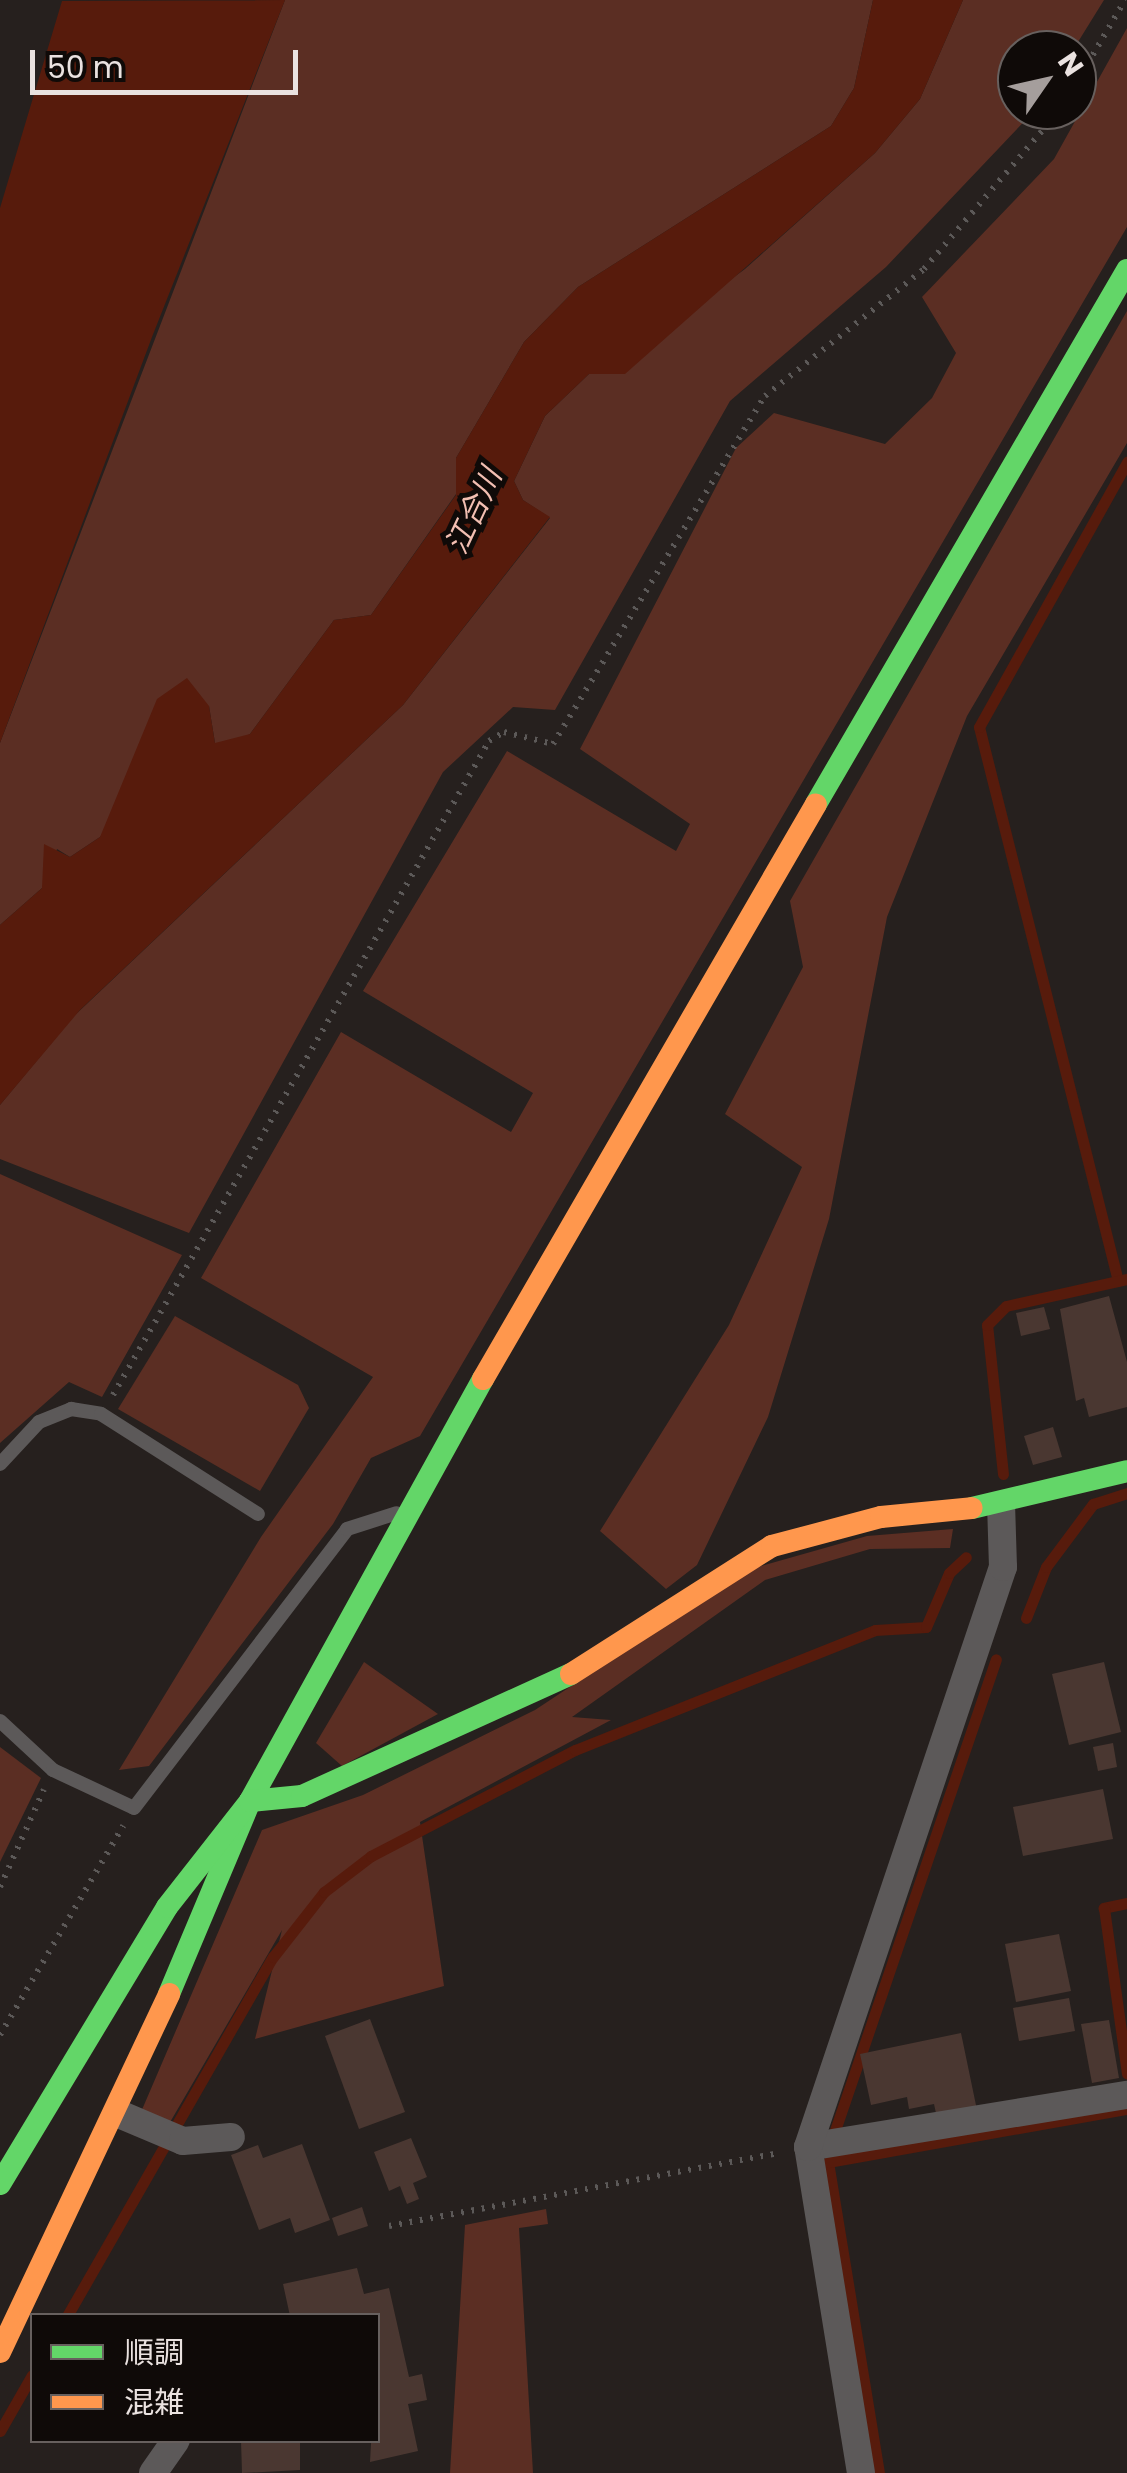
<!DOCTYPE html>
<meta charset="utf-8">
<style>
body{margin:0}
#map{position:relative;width:1127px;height:2473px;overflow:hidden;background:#26201e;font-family:Poppins,"Noto Sans JP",sans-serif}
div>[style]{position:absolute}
.green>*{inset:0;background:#5b2e23}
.water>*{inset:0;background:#571b0c}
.stream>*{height:11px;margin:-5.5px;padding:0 5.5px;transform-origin:5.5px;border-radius:5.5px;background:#571b0c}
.building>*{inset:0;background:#4a3731}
.path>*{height:6px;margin-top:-3px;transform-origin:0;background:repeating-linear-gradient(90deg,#5c5958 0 2.5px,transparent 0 10.5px)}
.lane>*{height:14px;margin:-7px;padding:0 7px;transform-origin:7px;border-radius:7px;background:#5c5959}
.street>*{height:28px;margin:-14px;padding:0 14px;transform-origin:14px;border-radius:14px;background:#5c5959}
.fast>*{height:22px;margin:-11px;padding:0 11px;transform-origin:11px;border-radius:11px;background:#63d668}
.slow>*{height:22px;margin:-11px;padding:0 11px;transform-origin:11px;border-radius:11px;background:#ff974d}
span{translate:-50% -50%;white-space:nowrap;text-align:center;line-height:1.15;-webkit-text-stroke:10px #0f0a08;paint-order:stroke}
.water-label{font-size:30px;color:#f2bfb2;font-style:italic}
.legend{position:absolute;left:30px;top:2313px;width:350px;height:130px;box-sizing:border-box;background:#0f0a08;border:2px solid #67605e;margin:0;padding:12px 18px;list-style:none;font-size:30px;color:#eae2e0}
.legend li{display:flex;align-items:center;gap:20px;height:50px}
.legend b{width:50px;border:2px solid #67605e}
.north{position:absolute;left:997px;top:30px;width:100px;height:100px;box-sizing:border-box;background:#0f0a08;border:2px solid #67605e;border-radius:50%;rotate:56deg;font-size:28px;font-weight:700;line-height:40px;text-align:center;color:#eae2e0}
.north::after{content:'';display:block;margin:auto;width:35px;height:45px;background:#a59e9c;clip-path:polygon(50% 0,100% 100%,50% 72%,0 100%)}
.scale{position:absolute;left:30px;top:50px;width:268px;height:45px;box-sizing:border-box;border:5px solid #eae2e0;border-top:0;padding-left:12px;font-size:30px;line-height:35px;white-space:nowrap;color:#eae2e0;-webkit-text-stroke:8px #0f0a08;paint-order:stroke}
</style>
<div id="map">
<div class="green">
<div style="clip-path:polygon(285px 0,873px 0,854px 88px,831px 126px,578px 287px,524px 342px,456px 458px,456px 494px,371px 615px,334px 620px,250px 734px,228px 746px,215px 743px,209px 706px,100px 837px,70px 857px,57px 849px,42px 888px,0 925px,0 743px)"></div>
<div style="clip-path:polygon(963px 0,1104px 0,1073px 50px,1017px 50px,1017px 110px,1035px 110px,886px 267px,730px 401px,555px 710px,513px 707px,443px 772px,189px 1233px,0 1159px,0 1105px,73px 1017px,403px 705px,550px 518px,523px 500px,514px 481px,545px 416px,589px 374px,607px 371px,745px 269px,875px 153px,920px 99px)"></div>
<div style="clip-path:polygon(1127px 28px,1127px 227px,420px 1436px,371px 1458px,333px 1524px,149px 1766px,119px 1770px,261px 1537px,373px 1377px,201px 1278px,341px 1032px,511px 1132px,533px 1093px,363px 991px,507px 751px,676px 851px,690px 824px,580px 749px,736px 448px,774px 413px,885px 444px,932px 398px,956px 353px,922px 297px,1054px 159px)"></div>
<div style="clip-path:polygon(1127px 311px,1127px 443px,967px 716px,887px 917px,829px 1219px,768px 1417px,697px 1565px,666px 1589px,600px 1531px,729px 1325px,802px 1167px,725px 1114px,803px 967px,790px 901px)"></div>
<div style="clip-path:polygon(0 1174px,182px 1255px,102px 1397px,69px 1382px,0 1443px)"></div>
<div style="clip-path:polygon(175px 1316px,298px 1385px,309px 1408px,260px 1491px,118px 1409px)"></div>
<div style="clip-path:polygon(953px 1529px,950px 1548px,870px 1549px,765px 1580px,572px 1717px,611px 1720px,420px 1822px,444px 1986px,255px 2039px,282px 1930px,169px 2124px,141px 2112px,262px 1830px,363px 1795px,535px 1710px,747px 1570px,867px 1536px)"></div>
<div style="clip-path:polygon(364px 1662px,438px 1714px,342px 1766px,316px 1743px)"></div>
<div style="clip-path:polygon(0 1747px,41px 1778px,0 1862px)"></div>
<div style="clip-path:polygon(546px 2209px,548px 2224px,519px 2228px,533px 2473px,450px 2473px,465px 2225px)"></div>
</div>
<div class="water">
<div style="clip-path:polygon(285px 0,152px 337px,0 743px,0 208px,62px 1px)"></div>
<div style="clip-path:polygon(873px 0,963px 0,920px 99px,875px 153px,625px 374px,589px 374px,545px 416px,514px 481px,523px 500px,550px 517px,403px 705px,80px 1010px,0 1105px,0 925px,42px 888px,44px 844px,70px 857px,100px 837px,157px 699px,187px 678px,209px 706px,215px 743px,250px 734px,334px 620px,371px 615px,456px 495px,456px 458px,524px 342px,578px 287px,831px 126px,854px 88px)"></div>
</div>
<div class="stream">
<div style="left:1118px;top:1281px;width:571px;rotate:-104.08deg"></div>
<div style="left:979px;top:727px;width:304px;rotate:-60.8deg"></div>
<div style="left:1003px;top:1474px;width:150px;rotate:-96.1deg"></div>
<div style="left:987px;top:1325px;width:27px;rotate:-45deg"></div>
<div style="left:1006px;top:1306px;width:124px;rotate:-12.6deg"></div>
<div style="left:1026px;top:1618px;width:55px;rotate:-68.6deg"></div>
<div style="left:1046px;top:1567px;width:79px;rotate:-53.3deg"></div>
<div style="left:1093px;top:1504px;width:36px;rotate:-18deg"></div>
<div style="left:1127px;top:1903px;width:24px;rotate:168deg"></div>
<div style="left:1104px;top:1908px;width:167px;rotate:82.1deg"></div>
<div style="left:831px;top:2142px;width:510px;rotate:-71.14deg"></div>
<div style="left:67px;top:2316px;width:414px;rotate:-60.2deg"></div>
<div style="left:273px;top:1957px;width:83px;rotate:-51.9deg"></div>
<div style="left:324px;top:1892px;width:59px;rotate:-37.5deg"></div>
<div style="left:371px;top:1856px;width:230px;rotate:-27.5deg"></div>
<div style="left:575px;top:1750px;width:323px;rotate:-21.8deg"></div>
<div style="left:875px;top:1630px;width:51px;rotate:-3.4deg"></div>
<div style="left:926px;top:1627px;width:59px;rotate:-66.9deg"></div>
<div style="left:949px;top:1573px;width:23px;rotate:-43deg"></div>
<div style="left:0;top:2431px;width:64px;rotate:-60.3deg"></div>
<div style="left:879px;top:2473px;width:315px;rotate:-99.3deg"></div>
<div style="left:828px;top:2162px;width:304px;rotate:-10.1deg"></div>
</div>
<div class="building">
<div style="clip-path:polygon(1109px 1296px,1127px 1362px,1127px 1407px,1089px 1417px,1084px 1398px,1076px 1401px,1060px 1309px)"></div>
<div style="clip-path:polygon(1044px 1307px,1050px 1329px,1021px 1336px,1016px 1313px)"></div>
<div style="clip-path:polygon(1053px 1427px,1062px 1457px,1033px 1465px,1024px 1436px)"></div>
<div style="clip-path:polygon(1104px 1662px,1121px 1732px,1069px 1745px,1052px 1674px)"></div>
<div style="clip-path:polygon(1113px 1743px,1117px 1767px,1098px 1771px,1093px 1747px)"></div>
<div style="clip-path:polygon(1103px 1789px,1113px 1839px,1023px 1856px,1013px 1807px)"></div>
<div style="clip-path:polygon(1059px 1934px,1071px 1991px,1016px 2002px,1005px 1944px)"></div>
<div style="clip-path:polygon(1069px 1998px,1075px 2031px,1019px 2041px,1013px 2008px)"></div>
<div style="clip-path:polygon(370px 2019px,405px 2112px,359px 2129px,325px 2036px)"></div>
<div style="clip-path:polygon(1109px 2020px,1119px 2078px,1092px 2083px,1081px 2024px)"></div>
<div style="clip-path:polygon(961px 2033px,977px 2110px,937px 2118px,934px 2104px,909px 2109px,907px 2097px,871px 2105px,860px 2054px)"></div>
<div style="clip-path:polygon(411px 2138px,427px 2177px,413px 2183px,419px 2199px,407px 2204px,400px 2186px,389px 2191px,374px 2152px)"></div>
<div style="clip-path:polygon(302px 2144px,330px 2220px,295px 2233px,290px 2218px,259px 2230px,231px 2155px,258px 2145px,263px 2158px)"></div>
<div style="clip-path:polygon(362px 2207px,368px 2226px,338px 2236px,332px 2218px)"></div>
<div style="clip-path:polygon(357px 2268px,364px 2294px,389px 2288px,409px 2377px,422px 2374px,427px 2400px,408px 2404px,418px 2451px,370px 2462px,378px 2316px,290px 2316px,283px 2284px)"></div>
<div style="clip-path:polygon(241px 2440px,300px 2440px,300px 2470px,242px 2473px)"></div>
</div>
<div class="path">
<div style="left:1077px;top:82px;width:95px;rotate:-59.7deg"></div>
<div style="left:113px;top:1395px;width:754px;rotate:-60.1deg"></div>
<div style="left:489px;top:741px;width:17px;rotate:-31deg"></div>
<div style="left:504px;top:732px;width:50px;rotate:13.8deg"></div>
<div style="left:553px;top:744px;width:407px;rotate:-58.7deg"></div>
<div style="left:765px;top:396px;width:203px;rotate:-38.6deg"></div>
<div style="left:924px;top:269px;width:209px;rotate:-49.5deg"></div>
<div style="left:0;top:1887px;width:107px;rotate:-65.8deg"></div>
<div style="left:0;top:2035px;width:243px;rotate:-59.5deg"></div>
<div style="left:389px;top:2226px;width:396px;rotate:-10.6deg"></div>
</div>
<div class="lane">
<div style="left:0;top:1464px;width:57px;rotate:-47.1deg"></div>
<div style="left:39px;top:1422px;width:35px;rotate:-22deg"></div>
<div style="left:71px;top:1409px;width:30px;rotate:9deg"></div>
<div style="left:101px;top:1414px;width:186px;rotate:32.5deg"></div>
<div style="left:0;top:1721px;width:72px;rotate:42.8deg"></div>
<div style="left:53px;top:1770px;width:89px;rotate:25.1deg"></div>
<div style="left:134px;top:1808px;width:351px;rotate:-52.6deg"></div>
<div style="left:347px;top:1529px;width:52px;rotate:-17.7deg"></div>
</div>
<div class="street">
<div style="left:119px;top:2114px;width:69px;rotate:22.9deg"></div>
<div style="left:183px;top:2141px;width:48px;rotate:-4.8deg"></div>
<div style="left:808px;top:2147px;width:323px;rotate:-9.3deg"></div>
<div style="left:153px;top:2473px;width:40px;rotate:-55.1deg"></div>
<div style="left:861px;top:2473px;width:330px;rotate:-99.2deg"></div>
<div style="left:808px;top:2147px;width:612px;rotate:-71.42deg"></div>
<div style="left:1003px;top:1567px;width:62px;rotate:-91.8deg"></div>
</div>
<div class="fast">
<div style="left:816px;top:804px;width:618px;rotate:-59.78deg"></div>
<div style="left:972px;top:1508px;width:159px;rotate:-13.4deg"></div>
<div style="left:169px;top:1994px;width:209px;rotate:-67.2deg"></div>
<div style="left:250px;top:1801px;width:482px;rotate:-61.1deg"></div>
<div style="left:0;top:2184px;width:323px;rotate:-58.9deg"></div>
<div style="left:167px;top:1907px;width:135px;rotate:-51.9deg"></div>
<div style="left:250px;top:1801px;width:52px;rotate:-5.5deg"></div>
<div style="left:302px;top:1796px;width:295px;rotate:-24.4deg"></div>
</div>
<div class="slow">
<div style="left:483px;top:1379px;width:664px;rotate:-59.92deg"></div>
<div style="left:571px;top:1674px;width:238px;rotate:-32.5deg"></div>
<div style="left:772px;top:1546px;width:113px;rotate:-14.9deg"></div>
<div style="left:881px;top:1517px;width:91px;rotate:-5.6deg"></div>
<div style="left:0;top:2352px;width:396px;rotate:-64.7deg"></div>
</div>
<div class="water-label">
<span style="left:474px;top:511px;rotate:-65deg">江合川</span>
</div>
<ul class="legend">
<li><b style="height:12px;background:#63d668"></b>順調</li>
<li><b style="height:12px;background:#ff974d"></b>混雑</li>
</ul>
<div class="north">N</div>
<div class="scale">50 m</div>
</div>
